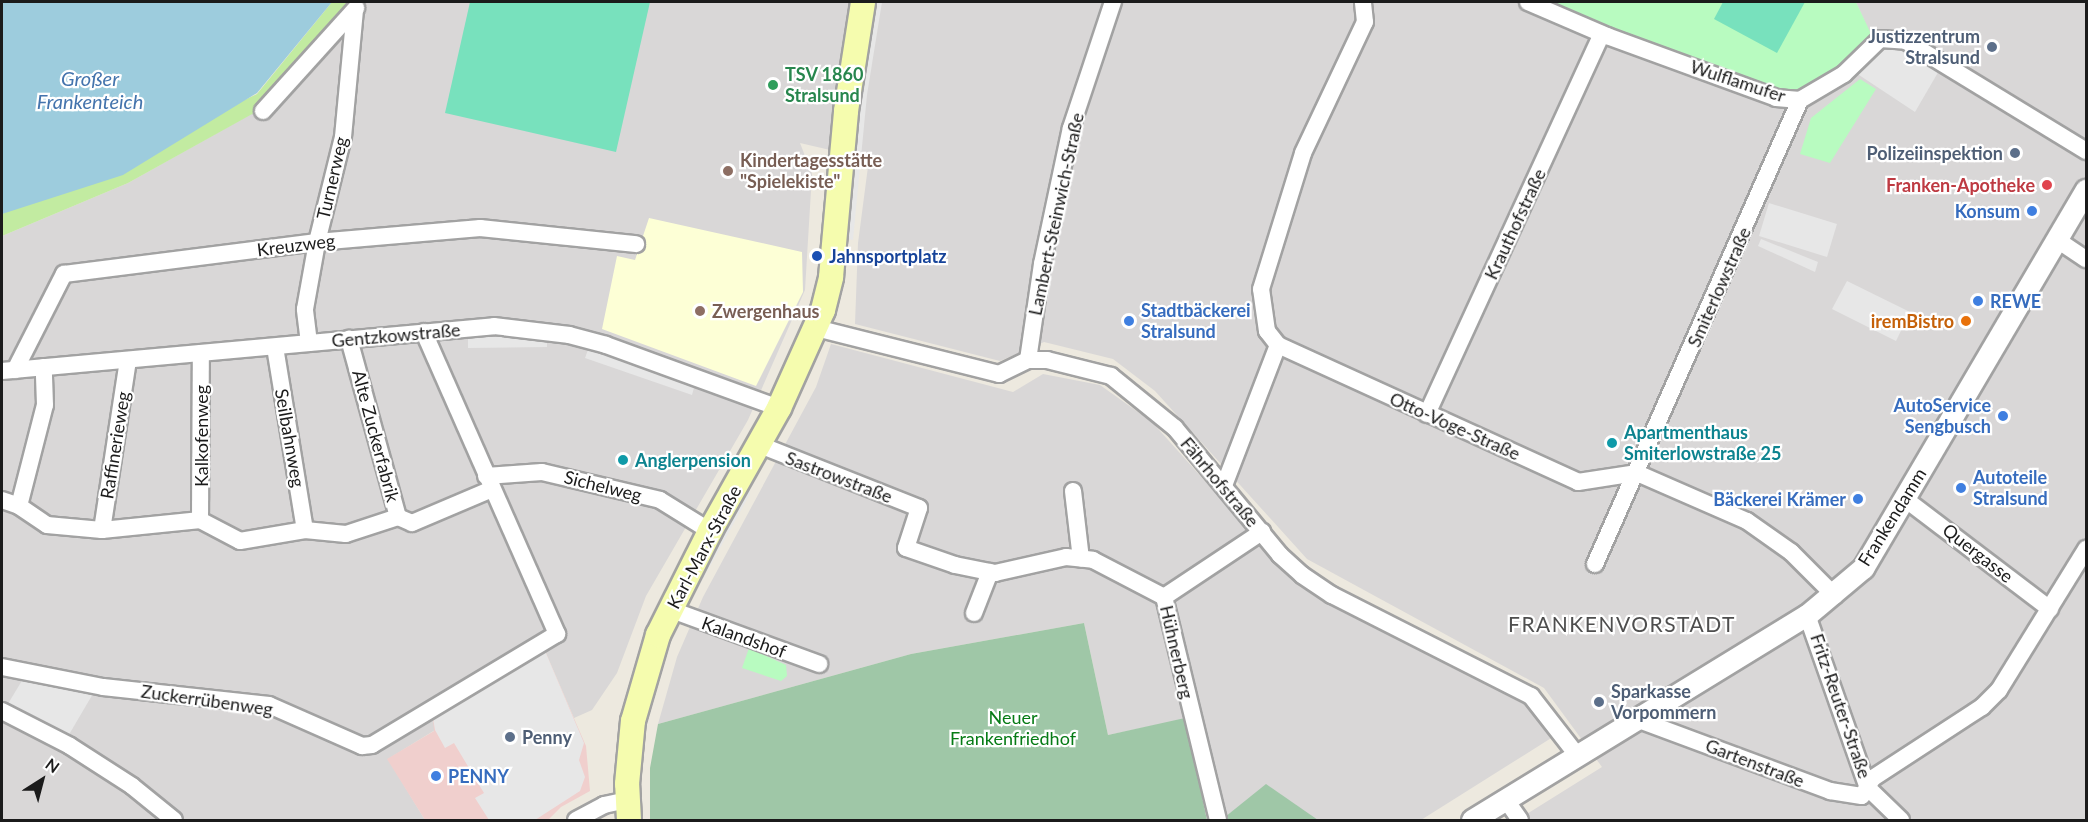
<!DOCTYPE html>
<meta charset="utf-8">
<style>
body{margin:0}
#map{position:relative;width:2088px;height:822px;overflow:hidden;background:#ede9df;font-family:Lato,sans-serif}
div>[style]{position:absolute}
.residential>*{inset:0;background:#d9d7d7}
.commercial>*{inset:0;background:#f0cfcd}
.education>*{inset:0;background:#fdffd6}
.grass>*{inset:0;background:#c2eba1}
.cemetery>*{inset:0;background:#9fc7a7}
.park>*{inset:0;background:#b8fbc0}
.pitch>*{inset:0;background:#78e1bd}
.parking>*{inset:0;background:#e7e7e7}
.water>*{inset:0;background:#9dccdd}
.roads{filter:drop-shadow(2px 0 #a2a2a2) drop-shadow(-2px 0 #a2a2a2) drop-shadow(0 2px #a2a2a2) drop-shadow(0 -2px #a2a2a2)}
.minor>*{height:16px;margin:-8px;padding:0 8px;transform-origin:8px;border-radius:8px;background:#fff}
.tertiary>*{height:21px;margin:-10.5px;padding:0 10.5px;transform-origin:10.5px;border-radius:10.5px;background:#fff}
.secondary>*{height:24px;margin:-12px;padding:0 12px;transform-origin:12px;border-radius:12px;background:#f5fcae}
.dots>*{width:16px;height:16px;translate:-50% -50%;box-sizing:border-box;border:3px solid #fff;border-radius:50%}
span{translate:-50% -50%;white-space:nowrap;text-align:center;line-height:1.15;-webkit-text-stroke:4.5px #fff;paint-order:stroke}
.service-label{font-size:18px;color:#4e5e75;font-weight:700}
.right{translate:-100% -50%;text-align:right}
.left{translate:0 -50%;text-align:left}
.leisure-label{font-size:18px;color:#27864d;font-weight:700}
.street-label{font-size:18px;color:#1b1b1b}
.education-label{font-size:18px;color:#785e54;font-weight:700}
.health-label{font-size:18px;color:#be3a42;font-weight:700}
.shop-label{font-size:18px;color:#366cbe;font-weight:700}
.transit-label{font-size:18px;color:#164399;font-weight:700}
.food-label{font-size:18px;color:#c56008;font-weight:700}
.culture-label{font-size:18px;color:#0d838f;font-weight:700}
.park-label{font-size:18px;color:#067b15}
.water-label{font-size:20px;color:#4474ad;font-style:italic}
.quarter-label{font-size:21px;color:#4e4e4e;letter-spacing:1.5px}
.frame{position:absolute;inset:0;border:3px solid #1b1b1b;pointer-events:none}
.north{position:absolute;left:12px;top:750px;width:60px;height:60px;-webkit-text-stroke:4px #fff;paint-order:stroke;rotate:36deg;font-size:16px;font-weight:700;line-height:24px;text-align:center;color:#1b1b1b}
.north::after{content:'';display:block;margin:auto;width:21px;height:27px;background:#1b1b1b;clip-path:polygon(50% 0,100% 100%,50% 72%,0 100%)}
</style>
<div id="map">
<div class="residential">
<div style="clip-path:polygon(357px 2px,1528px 2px,1872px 38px,1856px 2px,2086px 2px,2086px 820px,1517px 820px,1602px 767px,1544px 688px,1307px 559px,1155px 391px,1113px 359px,1044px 342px,1000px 361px,855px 324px,858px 243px,869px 159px,800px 143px,812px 174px,805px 290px,748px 420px,646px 596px,617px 673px,592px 710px,574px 718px,545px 651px,433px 718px,435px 730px,388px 759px,425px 820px,2px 820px,2px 236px,128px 183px,253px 113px)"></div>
<div style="clip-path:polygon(831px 344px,1013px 392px,1043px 374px,1100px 385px,1152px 422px,1300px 587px,1522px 702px,1556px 735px,1421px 820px,1207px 820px,1185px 719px,1108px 735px,1084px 623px,911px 654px,658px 724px,677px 657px,703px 597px,816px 387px)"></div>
</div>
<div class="commercial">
<div style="clip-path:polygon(545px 651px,586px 746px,590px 791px,561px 807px,548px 820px,425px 820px,387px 759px,434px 731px,433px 718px)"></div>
</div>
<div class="education">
<div style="clip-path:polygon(649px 218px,802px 252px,803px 292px,756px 386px,602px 329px,617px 256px,635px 260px)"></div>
</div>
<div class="grass">
<div style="clip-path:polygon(332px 2px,357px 2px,254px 113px,128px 183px,2px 236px,2px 214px,257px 94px)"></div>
</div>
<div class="cemetery">
<div style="clip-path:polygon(1084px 623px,1108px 735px,1185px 718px,1207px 820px,650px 820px,650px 768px,658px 724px,911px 654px)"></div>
<div style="clip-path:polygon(1266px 784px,1318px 820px,1229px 820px,1225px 817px)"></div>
</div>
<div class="park">
<div style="clip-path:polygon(1537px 2px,1856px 2px,1873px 38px,1807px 90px,1775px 93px)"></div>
<div style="clip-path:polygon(1860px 79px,1876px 89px,1830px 163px,1800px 154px,1811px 118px)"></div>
<div style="clip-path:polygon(749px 648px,786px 665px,787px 676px,781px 681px,742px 668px)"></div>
</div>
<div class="pitch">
<div style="clip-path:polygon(470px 2px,650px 2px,616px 152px,445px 113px)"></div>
<div style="clip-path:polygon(1723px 2px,1805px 2px,1777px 53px,1714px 19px)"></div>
</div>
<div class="parking">
<div style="clip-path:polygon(870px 2px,882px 2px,867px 95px,853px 240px,842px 238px)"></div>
<div style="clip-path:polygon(1900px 45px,1940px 69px,1915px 112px,1856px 73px,1878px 46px)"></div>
<div style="clip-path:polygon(1769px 203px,1837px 224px,1827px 257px,1759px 236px)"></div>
<div style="clip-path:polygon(1761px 239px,1818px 262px,1815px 272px,1758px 246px)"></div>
<div style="clip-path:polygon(1847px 281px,1910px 312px,1896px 341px,1832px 309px)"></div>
<div style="clip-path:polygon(468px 337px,547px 337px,547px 347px,468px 348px)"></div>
<div style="clip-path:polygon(589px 347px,695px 384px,692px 395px,585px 358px)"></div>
<div style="clip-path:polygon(749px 483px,750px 494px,699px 586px,694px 583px)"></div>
<div style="clip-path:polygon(545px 651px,584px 743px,579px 760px,585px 777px,580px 791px,535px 820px,489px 820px,475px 798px,484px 793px,454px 743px,445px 748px,435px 730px,433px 718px)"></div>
<div style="clip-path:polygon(23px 679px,94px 692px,67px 738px,6px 707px)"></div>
</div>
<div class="water">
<div style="clip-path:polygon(2px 2px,332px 2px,257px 93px,123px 175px,2px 214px)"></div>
</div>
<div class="roads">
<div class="minor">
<div style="left:1528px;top:2px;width:86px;rotate:23.3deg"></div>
<div style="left:1607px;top:36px;width:180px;rotate:20.1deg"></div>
<div style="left:1776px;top:98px;width:24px;rotate:5deg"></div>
<div style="left:1800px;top:100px;width:51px;rotate:-30.6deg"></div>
<div style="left:1844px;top:74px;width:50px;rotate:-44.2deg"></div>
<div style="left:1880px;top:39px;width:26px;rotate:4deg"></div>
<div style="left:1906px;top:41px;width:211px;rotate:31.4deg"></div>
<div style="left:263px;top:111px;width:139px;rotate:-47.9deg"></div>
<div style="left:2056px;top:239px;width:36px;rotate:34deg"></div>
<div style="left:816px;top:328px;width:189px;rotate:14.1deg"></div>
<div style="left:999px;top:374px;width:32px;rotate:-26deg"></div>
<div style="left:1028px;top:360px;width:19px"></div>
<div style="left:1047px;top:360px;width:66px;rotate:14deg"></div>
<div style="left:1111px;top:376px;width:82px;rotate:39.1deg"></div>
<div style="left:1175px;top:428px;width:165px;rotate:50.4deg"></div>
<div style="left:1280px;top:555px;width:30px;rotate:42deg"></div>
<div style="left:1302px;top:575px;width:36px;rotate:34deg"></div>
<div style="left:1332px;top:595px;width:223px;rotate:26.9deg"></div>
<div style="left:1531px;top:696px;width:75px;rotate:52.1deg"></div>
<div style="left:309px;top:343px;width:34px;rotate:-97deg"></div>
<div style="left:305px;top:309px;width:68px;rotate:-79.8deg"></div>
<div style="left:317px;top:242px;width:108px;rotate:-76.1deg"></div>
<div style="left:343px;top:137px;width:127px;rotate:-84.6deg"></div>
<div style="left:1278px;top:345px;width:330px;rotate:24.5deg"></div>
<div style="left:1578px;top:482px;width:60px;rotate:-8.7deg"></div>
<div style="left:1637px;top:473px;width:120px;rotate:23.6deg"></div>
<div style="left:1747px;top:521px;width:54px;rotate:35.2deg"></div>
<div style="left:1791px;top:552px;width:62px;rotate:45deg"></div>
<div style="left:275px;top:347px;width:185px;rotate:80.7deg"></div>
<div style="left:1028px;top:360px;width:97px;rotate:-81.7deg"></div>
<div style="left:1042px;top:264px;width:139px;rotate:-78deg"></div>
<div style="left:1071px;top:128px;width:133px;rotate:-71.6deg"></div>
<div style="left:15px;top:370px;width:108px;rotate:-63deg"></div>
<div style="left:64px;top:274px;width:255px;rotate:-7.2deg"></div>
<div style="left:317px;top:242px;width:164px;rotate:-4.9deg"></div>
<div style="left:480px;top:228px;width:157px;rotate:5.9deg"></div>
<div style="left:2px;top:371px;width:494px;rotate:-5.2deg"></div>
<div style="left:494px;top:326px;width:76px;rotate:6.8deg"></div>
<div style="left:569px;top:335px;width:38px;rotate:15deg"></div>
<div style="left:606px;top:345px;width:184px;rotate:20deg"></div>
<div style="left:1427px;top:414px;width:418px;rotate:-65.3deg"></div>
<div style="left:760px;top:445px;width:171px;rotate:21.6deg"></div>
<div style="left:919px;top:508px;width:42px;rotate:108deg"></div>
<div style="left:906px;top:548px;width:52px;rotate:19.1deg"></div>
<div style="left:955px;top:565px;width:41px;rotate:11.3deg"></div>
<div style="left:995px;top:573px;width:73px;rotate:-12.7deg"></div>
<div style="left:1066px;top:557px;width:27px;rotate:6deg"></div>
<div style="left:1093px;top:560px;width:80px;rotate:27.5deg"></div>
<div style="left:486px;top:476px;width:56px;rotate:-4.1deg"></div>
<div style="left:542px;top:472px;width:121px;rotate:13.3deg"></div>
<div style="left:660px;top:500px;width:59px;rotate:31.8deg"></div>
<div style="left:1225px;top:483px;width:148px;rotate:-69deg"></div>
<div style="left:1278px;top:345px;width:18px;rotate:-128deg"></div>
<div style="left:1267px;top:331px;width:42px;rotate:-98.1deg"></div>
<div style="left:1261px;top:289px;width:142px;rotate:-72.8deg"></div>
<div style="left:1303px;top:153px;width:145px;rotate:-64.7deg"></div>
<div style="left:1365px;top:22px;width:20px;rotate:-96deg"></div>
<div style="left:1073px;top:491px;width:68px;rotate:83.3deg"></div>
<div style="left:1905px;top:499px;width:182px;rotate:37.2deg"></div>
<div style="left:2px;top:500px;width:18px;rotate:19deg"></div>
<div style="left:19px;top:506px;width:34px;rotate:34deg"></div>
<div style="left:47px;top:525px;width:55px;rotate:5.2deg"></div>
<div style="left:102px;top:530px;width:99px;rotate:-5.8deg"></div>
<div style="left:200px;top:520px;width:45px;rotate:27.7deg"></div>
<div style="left:240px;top:541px;width:66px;rotate:-9.6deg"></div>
<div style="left:305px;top:530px;width:41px;rotate:5.6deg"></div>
<div style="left:346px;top:534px;width:55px;rotate:-18.1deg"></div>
<div style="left:398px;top:517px;width:185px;rotate:-105.4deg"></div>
<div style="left:19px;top:506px;width:104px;rotate:-75.6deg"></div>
<div style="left:45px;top:405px;width:38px;rotate:-92deg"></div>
<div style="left:398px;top:517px;width:15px;rotate:23deg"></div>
<div style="left:412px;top:523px;width:87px;rotate:-23deg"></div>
<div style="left:200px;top:520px;width:167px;rotate:-89.7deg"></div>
<div style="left:102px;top:530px;width:172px;rotate:-81.3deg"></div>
<div style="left:1595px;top:564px;width:507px;rotate:-66.16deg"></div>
<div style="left:669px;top:609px;width:160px;rotate:20.1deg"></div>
<div style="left:974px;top:613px;width:44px;rotate:-68.7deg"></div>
<div style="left:1807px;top:615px;width:183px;rotate:70.6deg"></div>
<div style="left:1868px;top:788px;width:46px;rotate:44.1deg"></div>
<div style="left:2px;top:667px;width:103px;rotate:11.2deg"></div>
<div style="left:103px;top:687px;width:167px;rotate:6.2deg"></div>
<div style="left:269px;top:705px;width:102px;rotate:23.8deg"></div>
<div style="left:362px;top:746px;width:10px;rotate:-6deg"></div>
<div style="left:372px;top:745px;width:216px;rotate:-31deg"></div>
<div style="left:557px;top:634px;width:330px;rotate:-113.8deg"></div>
<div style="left:2px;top:711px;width:76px;rotate:27.2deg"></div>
<div style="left:70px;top:746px;width:74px;rotate:32.8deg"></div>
<div style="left:132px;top:786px;width:54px;rotate:39deg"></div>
<div style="left:1639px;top:720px;width:204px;rotate:20.4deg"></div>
<div style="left:1830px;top:791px;width:32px;rotate:9deg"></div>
<div style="left:1862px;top:796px;width:21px;rotate:-59deg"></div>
<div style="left:1873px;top:778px;width:130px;rotate:-33.1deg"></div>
<div style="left:1982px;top:707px;width:24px;rotate:-45deg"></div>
<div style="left:1999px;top:690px;width:166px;rotate:-58.3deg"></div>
<div style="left:1506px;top:800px;width:24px;rotate:55deg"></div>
<div style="left:576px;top:820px;width:32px;rotate:-28deg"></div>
<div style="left:604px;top:805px;width:24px;rotate:-12deg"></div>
<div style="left:1218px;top:820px;width:229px;rotate:-103.6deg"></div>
<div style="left:1164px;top:597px;width:118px;rotate:-33.6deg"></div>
</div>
<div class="tertiary">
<div style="left:1472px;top:820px;width:393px;rotate:-31.5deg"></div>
<div style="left:1807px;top:615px;width:73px;rotate:-40deg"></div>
<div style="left:1863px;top:568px;width:439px;rotate:-59.5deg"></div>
</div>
<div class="secondary">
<div style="left:629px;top:820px;width:36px;rotate:-93deg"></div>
<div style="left:627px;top:784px;width:63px;rotate:-84.6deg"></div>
<div style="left:633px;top:721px;width:90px;rotate:-73.8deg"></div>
<div style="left:658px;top:635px;width:116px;rotate:-63.4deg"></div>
<div style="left:710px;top:531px;width:141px;rotate:-60.7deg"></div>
<div style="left:779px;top:408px;width:107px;rotate:-65.8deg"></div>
<div style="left:823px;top:310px;width:34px;rotate:-76deg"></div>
<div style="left:831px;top:277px;width:167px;rotate:-84.8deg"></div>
<div style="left:846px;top:111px;width:110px;rotate:-81.1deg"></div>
</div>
</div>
<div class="dots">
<div style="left:1992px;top:47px;background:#5c6f8a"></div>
<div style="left:773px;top:85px;background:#2e9e5b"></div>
<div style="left:2015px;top:153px;background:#5c6f8a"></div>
<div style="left:728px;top:171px;background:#8d6e63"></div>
<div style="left:2047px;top:185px;background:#e0444e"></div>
<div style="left:2032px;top:211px;background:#3f7fe0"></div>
<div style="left:817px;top:256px;background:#1a4fb4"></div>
<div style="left:1978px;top:301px;background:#3f7fe0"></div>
<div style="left:700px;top:311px;background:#8d6e63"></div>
<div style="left:1129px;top:321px;background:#3f7fe0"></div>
<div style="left:1966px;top:321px;background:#e8710a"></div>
<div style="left:2003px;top:416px;background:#3f7fe0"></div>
<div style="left:1612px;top:443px;background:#0f9aa8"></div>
<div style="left:623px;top:460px;background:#0f9aa8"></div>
<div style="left:1961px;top:488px;background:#3f7fe0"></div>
<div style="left:1858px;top:499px;background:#3f7fe0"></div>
<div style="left:1599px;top:702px;background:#5c6f8a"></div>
<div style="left:510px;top:737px;background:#5c6f8a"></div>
<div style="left:436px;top:776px;background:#3f7fe0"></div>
</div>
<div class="service-label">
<span class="right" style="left:1980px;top:47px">Justizzentrum<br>Stralsund</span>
<span class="right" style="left:2003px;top:153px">Polizeiinspektion</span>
<span class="left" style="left:1611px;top:702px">Sparkasse<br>Vorpommern</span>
<span class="left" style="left:522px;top:737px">Penny</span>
</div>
<div class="leisure-label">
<span class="left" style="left:785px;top:85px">TSV 1860<br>Stralsund</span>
</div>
<div class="street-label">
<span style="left:1738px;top:81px;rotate:18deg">Wulflamufer</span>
<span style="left:332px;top:178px;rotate:-77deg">Turnerweg</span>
<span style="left:1056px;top:214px;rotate:-78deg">Lambert-Steinwich-Straße</span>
<span style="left:1515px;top:224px;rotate:-65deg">Krauthofstraße</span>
<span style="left:296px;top:245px;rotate:-7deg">Kreuzweg</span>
<span style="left:1719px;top:287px;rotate:-66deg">Smiterlowstraße</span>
<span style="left:396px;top:335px;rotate:-5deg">Gentzkowstraße</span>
<span style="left:1455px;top:426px;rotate:24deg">Otto-Voge-Straße</span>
<span style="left:201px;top:436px;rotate:-90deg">Kalkofenweg</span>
<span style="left:376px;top:436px;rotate:75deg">Alte Zuckerfabrik</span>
<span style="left:290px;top:438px;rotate:80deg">Seilbahnweg</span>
<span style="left:115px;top:445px;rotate:-81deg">Raffinerieweg</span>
<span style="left:839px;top:477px;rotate:21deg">Sastrowstraße</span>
<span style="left:1220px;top:482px;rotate:50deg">Fährhofstraße</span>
<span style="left:603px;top:486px;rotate:14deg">Sichelweg</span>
<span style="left:1892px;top:517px;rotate:-58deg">Frankendamm</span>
<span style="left:704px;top:547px;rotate:-62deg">Karl-Marx-Straße</span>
<span style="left:1978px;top:553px;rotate:38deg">Quergasse</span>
<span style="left:744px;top:637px;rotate:20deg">Kalandshof</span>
<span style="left:1177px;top:652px;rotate:77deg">Hühnerberg</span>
<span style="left:207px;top:700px;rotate:8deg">Zuckerrübenweg</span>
<span style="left:1841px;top:706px;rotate:71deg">Fritz-Reuter-Straße</span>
<span style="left:1755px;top:763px;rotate:21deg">Gartenstraße</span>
</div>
<div class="education-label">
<span class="left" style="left:740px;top:171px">Kindertagesstätte<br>"Spielekiste"</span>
<span class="left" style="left:712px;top:311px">Zwergenhaus</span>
</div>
<div class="health-label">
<span class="right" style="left:2035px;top:185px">Franken-Apotheke</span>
</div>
<div class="shop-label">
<span class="right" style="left:2020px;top:211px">Konsum</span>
<span class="left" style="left:1990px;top:301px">REWE</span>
<span class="left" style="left:1141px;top:321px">Stadtbäckerei<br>Stralsund</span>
<span class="right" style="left:1991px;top:416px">AutoService<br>Sengbusch</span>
<span class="left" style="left:1973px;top:488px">Autoteile<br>Stralsund</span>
<span class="right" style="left:1846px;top:499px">Bäckerei Krämer</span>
<span class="left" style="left:448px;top:776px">PENNY</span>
</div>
<div class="transit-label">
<span class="left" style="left:829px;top:256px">Jahnsportplatz</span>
</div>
<div class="food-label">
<span class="right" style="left:1954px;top:321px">iremBistro</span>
</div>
<div class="culture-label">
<span class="left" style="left:1624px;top:443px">Apartmenthaus<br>Smiterlowstraße 25</span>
<span class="left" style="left:635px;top:460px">Anglerpension</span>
</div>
<div class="park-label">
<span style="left:1013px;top:728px">Neuer<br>Frankenfriedhof</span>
</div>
<div class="water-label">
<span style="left:90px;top:90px">Großer<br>Frankenteich</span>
</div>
<div class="quarter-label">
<span style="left:1622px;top:624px">FRANKENVORSTADT</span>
</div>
<div class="frame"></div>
<div class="north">N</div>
</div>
